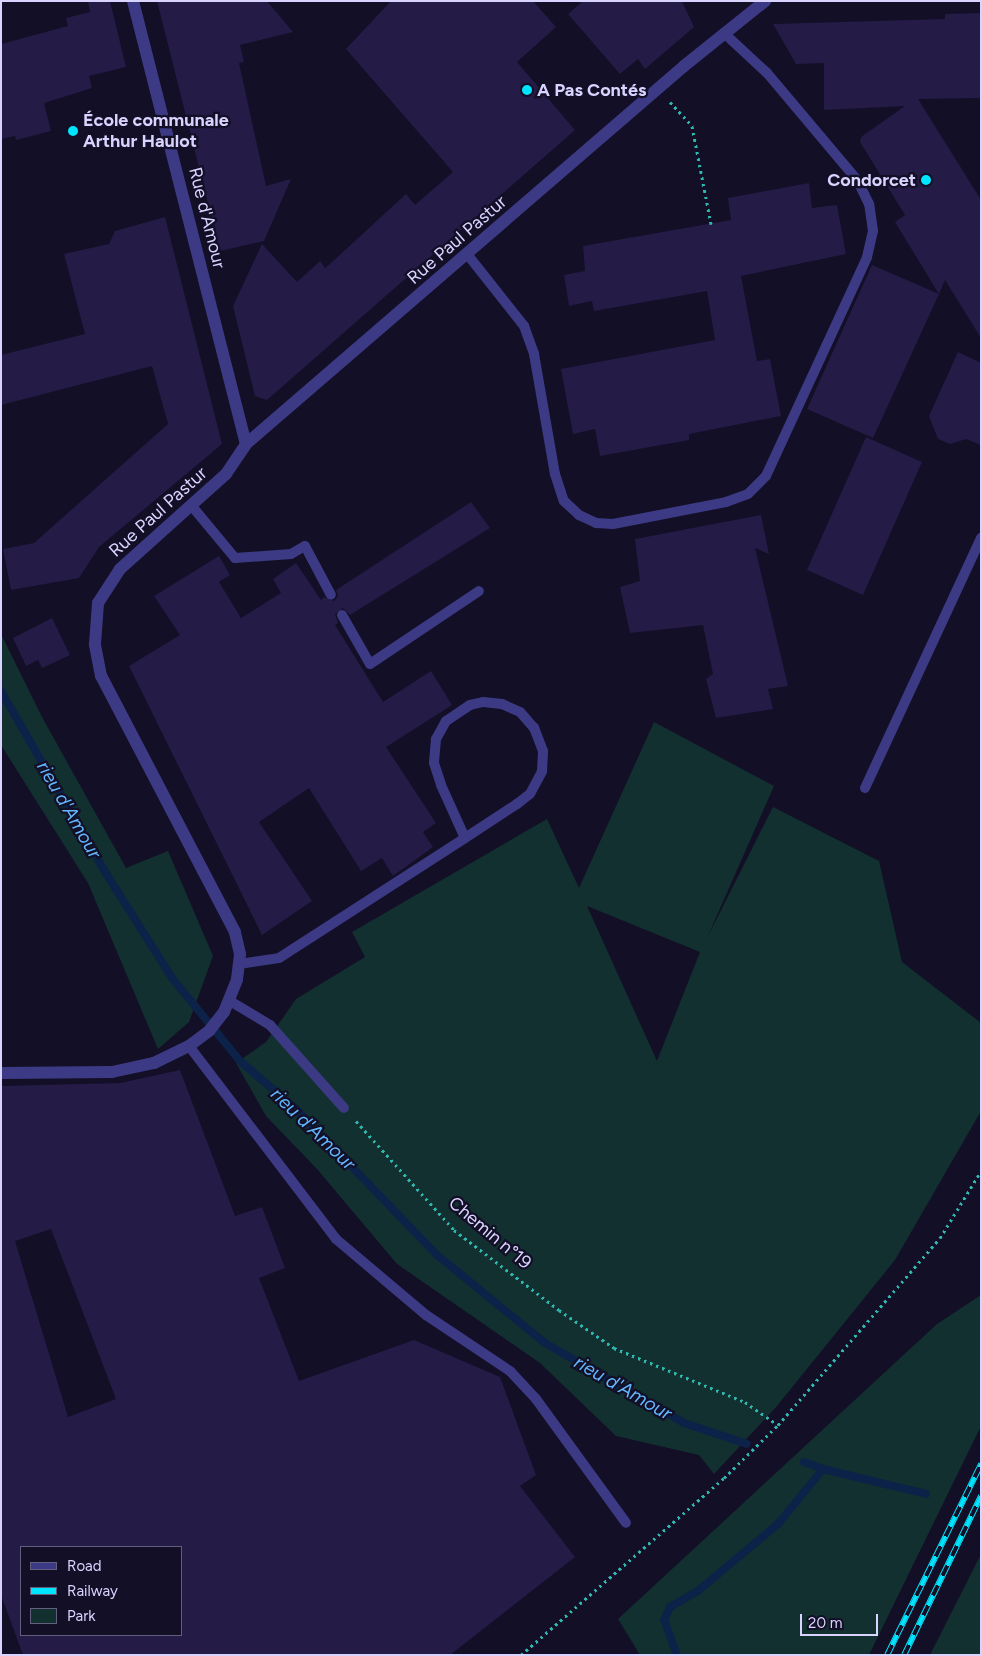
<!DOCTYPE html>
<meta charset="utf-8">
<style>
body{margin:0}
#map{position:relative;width:982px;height:1656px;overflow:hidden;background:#130f26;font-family:Figtree,sans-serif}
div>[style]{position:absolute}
.green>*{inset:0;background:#12302f}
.stream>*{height:8px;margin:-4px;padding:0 4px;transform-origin:4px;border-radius:4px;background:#0c2248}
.building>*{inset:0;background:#241b47}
.path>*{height:3px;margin-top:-1.5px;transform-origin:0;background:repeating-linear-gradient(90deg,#2fb8b0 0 2.5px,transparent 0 6.5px)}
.lane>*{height:10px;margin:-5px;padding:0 5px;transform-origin:5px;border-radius:5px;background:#3d3a85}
.street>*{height:12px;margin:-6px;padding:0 6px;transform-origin:6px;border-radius:6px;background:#3d3a85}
.rail>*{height:5.5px;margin-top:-2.75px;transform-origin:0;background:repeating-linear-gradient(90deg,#130f26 0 11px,#00e5ff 0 22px);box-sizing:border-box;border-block:1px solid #00e5ff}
.dots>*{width:14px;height:14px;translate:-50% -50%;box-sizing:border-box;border:2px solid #130f26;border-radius:50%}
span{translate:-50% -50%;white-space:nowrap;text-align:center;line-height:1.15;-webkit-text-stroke:4.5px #130f26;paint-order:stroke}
.poi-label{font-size:18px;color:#d9d4ff;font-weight:700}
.left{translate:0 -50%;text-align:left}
.right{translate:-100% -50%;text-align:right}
.street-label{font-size:18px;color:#d9d4ff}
.water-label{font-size:19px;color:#62b6ff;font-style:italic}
.frame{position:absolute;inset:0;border:2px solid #d9d4ff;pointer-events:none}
.legend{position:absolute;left:20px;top:1546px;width:162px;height:90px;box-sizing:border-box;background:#130f26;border:1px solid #625e7d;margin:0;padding:6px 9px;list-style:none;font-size:15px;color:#d9d4ff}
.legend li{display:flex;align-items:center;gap:10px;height:25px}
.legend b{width:25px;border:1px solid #625e7d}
.scale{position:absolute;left:800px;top:1614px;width:78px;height:22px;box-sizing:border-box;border:2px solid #d9d4ff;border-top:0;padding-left:6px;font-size:15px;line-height:18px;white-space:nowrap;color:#d9d4ff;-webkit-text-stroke:4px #130f26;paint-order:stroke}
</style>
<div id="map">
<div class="green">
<div style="clip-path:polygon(1px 634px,42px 717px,126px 868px,168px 851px,213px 956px,189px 1022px,158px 1049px,88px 883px,1px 745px)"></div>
<div style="clip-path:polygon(evenodd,654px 722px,774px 786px,707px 938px,773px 807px,879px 861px,902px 962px,981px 1023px,981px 1111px,895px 1260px,777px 1406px,714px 1474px,699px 1455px,616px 1436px,540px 1363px,397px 1264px,317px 1169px,266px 1116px,236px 1063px,266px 1042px,296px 999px,365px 957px,352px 932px,547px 819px,579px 888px,654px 722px,587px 906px,700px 952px,657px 1061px,587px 906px)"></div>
<div style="clip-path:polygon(981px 1295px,981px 1426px,869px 1655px,640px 1655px,618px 1619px,937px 1324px)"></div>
<div style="clip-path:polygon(981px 1554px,981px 1655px,930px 1655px)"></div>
</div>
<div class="stream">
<div style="left:1px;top:691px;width:212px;rotate:60.1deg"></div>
<div style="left:107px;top:875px;width:122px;rotate:57.7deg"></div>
<div style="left:172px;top:978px;width:106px;rotate:50.7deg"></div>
<div style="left:239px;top:1060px;width:75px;rotate:40.7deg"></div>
<div style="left:296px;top:1109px;width:203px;rotate:46deg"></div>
<div style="left:437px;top:1255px;width:139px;rotate:39.2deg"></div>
<div style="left:545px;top:1343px;width:160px;rotate:29.9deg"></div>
<div style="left:684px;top:1423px;width:66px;rotate:18.4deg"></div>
<div style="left:804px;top:1462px;width:20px;rotate:20deg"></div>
<div style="left:823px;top:1469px;width:106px;rotate:13.6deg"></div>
<div style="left:677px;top:1655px;width:37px;rotate:-110deg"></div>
<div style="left:664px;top:1620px;width:14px;rotate:-65deg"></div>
<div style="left:670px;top:1607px;width:34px;rotate:-30deg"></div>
<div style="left:699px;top:1590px;width:103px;rotate:-39.9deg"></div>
<div style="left:778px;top:1524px;width:71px;rotate:-50.7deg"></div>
</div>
<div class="building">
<div style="clip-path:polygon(88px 1px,110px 1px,126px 67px,89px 76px,92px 88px,44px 103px,51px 131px,16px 140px,15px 136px,1px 139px,1px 44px,68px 26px,66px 18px,90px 12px)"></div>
<div style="clip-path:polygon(157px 1px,267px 1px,293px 32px,240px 45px,244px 62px,239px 63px,266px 186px,291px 179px,264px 241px,220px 251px)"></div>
<div style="clip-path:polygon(391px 1px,533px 1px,556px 27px,517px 62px,575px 130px,267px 400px,255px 396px,233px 306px,262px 244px,297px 282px,320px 261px,325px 268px,331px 263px,406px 194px,415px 205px,453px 172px,346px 49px)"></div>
<div style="clip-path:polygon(583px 1px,682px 1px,694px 27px,645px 69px,638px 59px,620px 74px,568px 14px)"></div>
<div style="clip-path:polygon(981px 13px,981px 98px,918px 99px,981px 200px,981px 338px,945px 280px,939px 294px,895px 222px,905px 215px,860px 142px,861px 137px,905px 106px,824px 110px,824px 63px,796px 64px,773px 24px,945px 19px,945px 14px)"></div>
<div style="clip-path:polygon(809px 183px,812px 208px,837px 205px,846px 254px,741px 276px,757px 361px,770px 359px,781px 416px,689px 434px,689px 440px,600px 456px,595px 429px,573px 434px,561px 369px,715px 340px,707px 291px,594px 311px,592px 301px,569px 306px,564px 275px,585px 271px,583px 246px,731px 220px,728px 198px)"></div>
<div style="clip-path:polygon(165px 217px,222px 444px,99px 547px,79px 578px,11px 590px,3px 549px,34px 543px,168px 424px,152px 366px,1px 405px,1px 355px,85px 334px,64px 254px,109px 244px,115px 231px)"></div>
<div style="clip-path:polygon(872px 265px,939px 294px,873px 438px,807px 409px)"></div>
<div style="clip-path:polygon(958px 352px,981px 363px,981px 445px,966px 439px,950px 444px,938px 439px,929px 416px)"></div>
<div style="clip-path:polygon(866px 437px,922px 462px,863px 595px,807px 570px)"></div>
<div style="clip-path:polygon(471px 502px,490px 528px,350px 615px,343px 608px,335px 614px,338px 623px,335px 625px,383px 702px,431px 671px,452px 705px,386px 747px,436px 823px,423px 832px,433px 847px,393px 876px,382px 858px,361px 871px,309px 788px,259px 822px,312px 901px,262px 935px,129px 666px,180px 635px,154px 596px,219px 556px,230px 575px,219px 582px,241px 618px,281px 593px,273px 579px,296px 563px,321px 600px,324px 597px,334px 601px,338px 596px,336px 590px)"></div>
<div style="clip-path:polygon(761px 515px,769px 554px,755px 548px,788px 686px,768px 689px,773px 709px,716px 718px,706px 679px,713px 674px,703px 625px,630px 633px,620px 587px,640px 581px,635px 539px)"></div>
<div style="clip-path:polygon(52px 618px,70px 655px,42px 668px,38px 660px,26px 666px,13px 638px)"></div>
<div style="clip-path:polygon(evenodd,180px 1070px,235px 1216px,262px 1207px,285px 1268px,259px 1278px,299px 1381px,414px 1340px,500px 1377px,536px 1475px,520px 1486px,575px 1557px,450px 1655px,23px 1655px,1px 1595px,1px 1086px,120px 1083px,180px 1070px,51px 1229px,116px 1399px,68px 1417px,15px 1241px,51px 1229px,180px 1070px,21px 1547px,181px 1547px,181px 1635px,21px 1635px,21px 1547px)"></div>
</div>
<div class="path">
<div style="left:670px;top:102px;width:33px;rotate:47deg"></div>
<div style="left:692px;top:126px;width:100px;rotate:79deg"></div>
<div style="left:356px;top:1121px;width:147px;rotate:48deg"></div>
<div style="left:454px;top:1230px;width:132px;rotate:37.3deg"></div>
<div style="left:559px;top:1310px;width:67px;rotate:34.6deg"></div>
<div style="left:614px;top:1348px;width:142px;rotate:22.4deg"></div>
<div style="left:745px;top:1402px;width:40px;rotate:34.9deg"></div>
<div style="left:521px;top:1655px;width:269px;rotate:-41.1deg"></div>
<div style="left:724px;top:1478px;width:76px;rotate:-44.5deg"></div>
<div style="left:778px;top:1425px;width:247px;rotate:-49.1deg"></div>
<div style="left:940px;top:1238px;width:79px;rotate:-58.5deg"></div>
</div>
<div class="lane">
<div style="left:467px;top:254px;width:92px;rotate:51.6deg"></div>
<div style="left:524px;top:326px;width:30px;rotate:70deg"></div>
<div style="left:534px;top:354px;width:122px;rotate:80.1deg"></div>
<div style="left:555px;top:474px;width:28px;rotate:72deg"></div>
<div style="left:564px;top:501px;width:21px;rotate:43deg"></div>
<div style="left:579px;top:515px;width:19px;rotate:25deg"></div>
<div style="left:596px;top:523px;width:17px;rotate:3deg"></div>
<div style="left:613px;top:524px;width:115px;rotate:-11deg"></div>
<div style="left:726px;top:502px;width:23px;rotate:-20deg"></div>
<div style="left:748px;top:494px;width:25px;rotate:-45deg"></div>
<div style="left:766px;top:476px;width:241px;rotate:-65.2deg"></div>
<div style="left:867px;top:257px;width:27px;rotate:-77deg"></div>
<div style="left:873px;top:231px;width:27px;rotate:-98deg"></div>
<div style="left:869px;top:204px;width:25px;rotate:-116deg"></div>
<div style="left:858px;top:181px;width:141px;rotate:-130.1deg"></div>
<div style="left:767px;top:73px;width:59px;rotate:-137.1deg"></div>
<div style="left:191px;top:505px;width:69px;rotate:50.3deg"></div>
<div style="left:235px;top:558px;width:56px;rotate:-4.1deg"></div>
<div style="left:291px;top:554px;width:16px;rotate:-30deg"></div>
<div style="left:305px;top:546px;width:55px;rotate:62deg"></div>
<div style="left:342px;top:615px;width:56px;rotate:60.3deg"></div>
<div style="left:370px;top:664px;width:131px;rotate:-33.8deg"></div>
<div style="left:865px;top:788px;width:276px;rotate:-65.1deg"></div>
<div style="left:239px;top:964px;width:40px;rotate:-8.5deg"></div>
<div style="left:279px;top:958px;width:221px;rotate:-32.8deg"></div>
<div style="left:465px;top:838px;width:62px;rotate:-33.2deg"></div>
<div style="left:517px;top:804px;width:16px;rotate:-38deg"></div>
<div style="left:530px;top:794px;width:26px;rotate:-62deg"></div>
<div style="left:542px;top:771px;width:20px;rotate:-87deg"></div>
<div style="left:543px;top:751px;width:25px;rotate:-111deg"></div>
<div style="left:534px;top:728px;width:21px;rotate:-131deg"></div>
<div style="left:520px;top:712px;width:20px;rotate:-156deg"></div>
<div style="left:502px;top:704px;width:19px;rotate:-174deg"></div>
<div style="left:483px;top:702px;width:13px;rotate:167deg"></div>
<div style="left:470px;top:705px;width:29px;rotate:146deg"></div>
<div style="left:446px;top:721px;width:21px;rotate:119deg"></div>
<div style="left:436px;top:739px;width:24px;rotate:95deg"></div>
<div style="left:434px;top:763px;width:23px;rotate:72deg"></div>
<div style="left:441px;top:785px;width:58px;rotate:65.6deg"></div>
<div style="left:230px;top:1001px;width:47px;rotate:31deg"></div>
<div style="left:270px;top:1025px;width:111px;rotate:48.3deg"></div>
<div style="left:189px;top:1046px;width:243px;rotate:52.7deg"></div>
<div style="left:336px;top:1239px;width:118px;rotate:40.2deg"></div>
<div style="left:426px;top:1315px;width:101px;rotate:33.7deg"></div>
<div style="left:510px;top:1371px;width:38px;rotate:47deg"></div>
<div style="left:536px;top:1399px;width:153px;rotate:54deg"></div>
</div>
<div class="street">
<div style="left:133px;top:1px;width:457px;rotate:75.7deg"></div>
<div style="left:1px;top:1073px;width:111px;rotate:-0.5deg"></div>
<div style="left:112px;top:1072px;width:43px;rotate:-12.1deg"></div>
<div style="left:154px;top:1063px;width:39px;rotate:-26deg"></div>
<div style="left:189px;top:1046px;width:25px;rotate:-37deg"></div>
<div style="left:209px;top:1031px;width:24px;rotate:-52deg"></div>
<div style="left:224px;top:1012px;width:35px;rotate:-68deg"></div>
<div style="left:237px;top:979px;width:25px;rotate:-83deg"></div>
<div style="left:240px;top:954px;width:23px;rotate:-103deg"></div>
<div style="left:235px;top:932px;width:289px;rotate:-117.6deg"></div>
<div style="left:101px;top:676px;width:33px;rotate:-101deg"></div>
<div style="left:95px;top:644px;width:41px;rotate:-85.8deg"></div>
<div style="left:98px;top:603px;width:40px;rotate:-57.1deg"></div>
<div style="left:120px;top:569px;width:142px;rotate:-41.9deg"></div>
<div style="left:226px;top:474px;width:36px;rotate:-56deg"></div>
<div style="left:246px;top:444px;width:579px;rotate:-40.79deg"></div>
<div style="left:684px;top:66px;width:104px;rotate:-38.7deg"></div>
</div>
<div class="rail">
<div style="left:887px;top:1655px;width:213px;rotate:-63.8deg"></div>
<div style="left:904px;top:1655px;width:177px;rotate:-64.2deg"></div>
</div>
<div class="dots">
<div style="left:527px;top:90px;background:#00e5ff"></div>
<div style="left:73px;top:131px;background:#00e5ff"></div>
<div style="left:926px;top:180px;background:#00e5ff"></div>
</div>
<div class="poi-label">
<span class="left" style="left:537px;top:90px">A Pas Contés</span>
<span class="left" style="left:83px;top:131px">École communale<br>Arthur Haulot</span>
<span class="right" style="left:916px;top:180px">Condorcet</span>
</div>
<div class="street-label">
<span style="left:207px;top:218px;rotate:76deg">Rue d'Amour</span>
<span style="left:457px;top:240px;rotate:-41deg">Rue Paul Pastur</span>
<span style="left:158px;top:512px;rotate:-42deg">Rue Paul Pastur</span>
<span style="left:490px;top:1233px;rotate:40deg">Chemin n°19</span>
</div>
<div class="water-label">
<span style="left:69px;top:810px;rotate:60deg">rieu d'Amour</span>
<span style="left:313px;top:1129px;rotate:44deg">rieu d'Amour</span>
<span style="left:623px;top:1388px;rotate:30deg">rieu d'Amour</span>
</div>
<div class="frame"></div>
<ul class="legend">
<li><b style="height:6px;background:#3d3a85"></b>Road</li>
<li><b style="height:6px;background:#00e5ff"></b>Railway</li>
<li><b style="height:14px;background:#12302f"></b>Park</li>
</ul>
<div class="scale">20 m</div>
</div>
